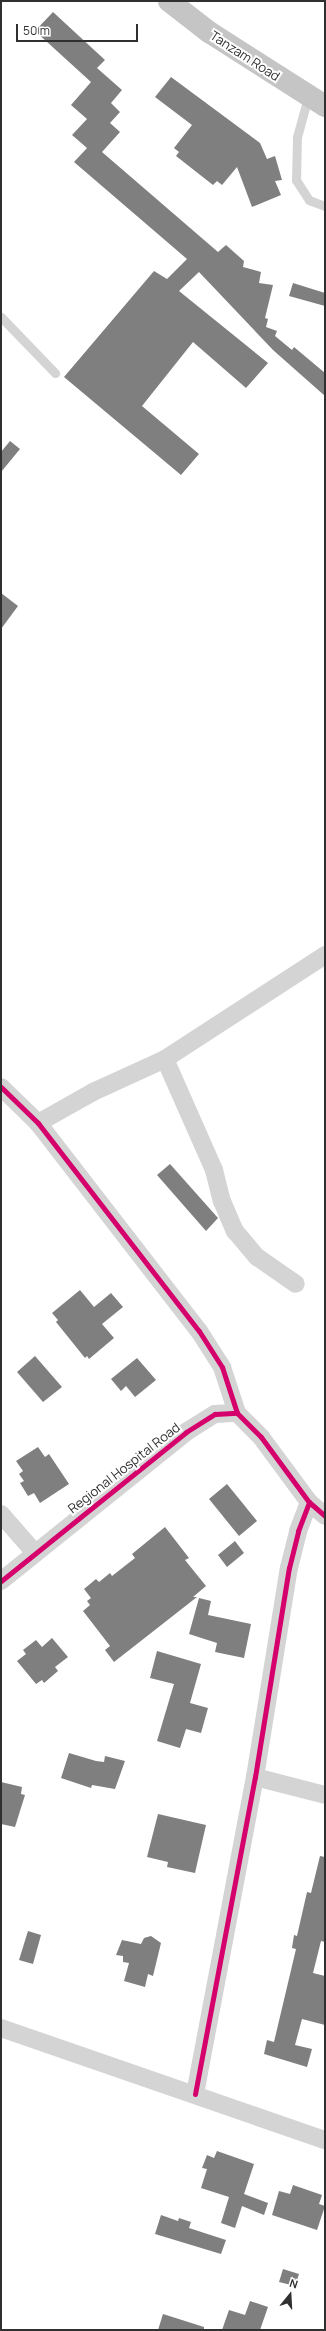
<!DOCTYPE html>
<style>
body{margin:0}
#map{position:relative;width:326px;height:2331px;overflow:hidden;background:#fff;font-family:Manrope,sans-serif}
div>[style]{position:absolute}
.building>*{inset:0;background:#7f7f7f}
.service>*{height:9px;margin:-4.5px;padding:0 4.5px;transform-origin:4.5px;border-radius:4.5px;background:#d4d4d4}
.minor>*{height:18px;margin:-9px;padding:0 9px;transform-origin:9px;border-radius:9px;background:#d4d4d4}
.trunk>*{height:22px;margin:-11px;padding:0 11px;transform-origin:11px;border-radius:11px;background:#c5c5c5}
.cycleway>*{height:5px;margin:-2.5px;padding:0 2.5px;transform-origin:2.5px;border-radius:2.5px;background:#d6006c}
span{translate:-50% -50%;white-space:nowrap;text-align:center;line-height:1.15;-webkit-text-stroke:4px #fff;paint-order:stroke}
.street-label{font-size:13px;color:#303030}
.frame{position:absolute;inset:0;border:2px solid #303030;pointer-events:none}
.north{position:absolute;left:270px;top:2275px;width:40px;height:40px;-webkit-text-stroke:3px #fff;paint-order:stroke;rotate:18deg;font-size:11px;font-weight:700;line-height:16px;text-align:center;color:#303030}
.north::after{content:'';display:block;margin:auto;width:14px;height:18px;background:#303030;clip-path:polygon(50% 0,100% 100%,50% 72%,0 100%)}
.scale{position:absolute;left:16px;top:24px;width:122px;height:18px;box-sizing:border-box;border:2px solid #303030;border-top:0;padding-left:5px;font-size:12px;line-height:14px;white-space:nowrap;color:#303030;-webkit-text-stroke:3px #fff;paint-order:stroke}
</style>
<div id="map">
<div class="building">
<div style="clip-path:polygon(53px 12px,105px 60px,97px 68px,122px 90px,111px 103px,120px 112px,110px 123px,120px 132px,102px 152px,218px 252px,226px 245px,244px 261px,243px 267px,261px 272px,259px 283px,273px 285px,265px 318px,268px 319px,266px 327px,277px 331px,275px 336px,292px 350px,294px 347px,325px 373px,325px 396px,273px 350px,199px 272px,179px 291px,268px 363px,246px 388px,193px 342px,142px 406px,199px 454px,181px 475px,64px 377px,154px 271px,167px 279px,187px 259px,74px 162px,87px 148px,72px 135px,87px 119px,71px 105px,91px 82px,35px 31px)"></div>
<div style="clip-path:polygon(171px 77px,260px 143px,267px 159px,275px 156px,282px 180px,275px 181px,281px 195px,252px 207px,237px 167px,222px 185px,217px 181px,213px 185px,176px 156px,179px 152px,174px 148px,192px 125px,155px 97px)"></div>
<div style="clip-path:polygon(293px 283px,325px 293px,325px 306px,289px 296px)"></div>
<div style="clip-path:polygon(10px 441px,20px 449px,1px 472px,1px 452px)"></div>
<div style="clip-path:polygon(1px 593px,18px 606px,1px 629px)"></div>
<div style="clip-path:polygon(170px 1164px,218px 1218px,206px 1231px,157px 1175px)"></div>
<div style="clip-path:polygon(80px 1290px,94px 1307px,111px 1293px,123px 1307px,102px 1324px,114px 1338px,89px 1359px,87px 1356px,85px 1358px,56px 1322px,58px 1320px,52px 1313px)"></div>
<div style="clip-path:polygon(35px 1356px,62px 1387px,43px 1402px,17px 1372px)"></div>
<div style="clip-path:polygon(137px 1358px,156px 1380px,135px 1397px,126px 1386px,121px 1391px,111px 1379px)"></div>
<div style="clip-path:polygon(38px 1447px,45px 1457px,49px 1454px,69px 1484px,40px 1503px,34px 1493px,28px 1496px,20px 1483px,24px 1481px,19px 1474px,23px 1471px,16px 1461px)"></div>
<div style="clip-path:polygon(227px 1484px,257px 1521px,239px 1536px,209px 1499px)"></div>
<div style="clip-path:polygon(165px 1527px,189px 1558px,185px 1560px,206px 1586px,193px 1597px,197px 1597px,114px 1662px,105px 1650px,110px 1646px,83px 1611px,90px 1605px,87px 1601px,91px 1598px,84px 1589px,96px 1579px,99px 1582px,110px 1573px,112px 1576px,135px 1558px,132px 1554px)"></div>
<div style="clip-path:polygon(235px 1541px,244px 1553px,227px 1567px,218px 1555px)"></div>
<div style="clip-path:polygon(199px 1598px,211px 1601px,208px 1615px,251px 1624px,244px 1658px,215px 1652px,217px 1643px,189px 1634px)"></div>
<div style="clip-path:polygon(52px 1638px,68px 1657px,55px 1667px,58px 1671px,44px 1683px,42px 1680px,36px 1684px,17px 1661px,26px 1654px,23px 1650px,36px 1640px,42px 1647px)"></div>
<div style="clip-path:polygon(157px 1651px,201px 1664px,190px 1703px,208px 1708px,201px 1733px,186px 1729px,180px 1748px,157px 1741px,174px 1684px,150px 1678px)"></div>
<div style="clip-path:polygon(69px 1753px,96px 1761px,104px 1762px,105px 1756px,125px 1761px,115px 1789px,92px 1785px,91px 1788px,61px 1778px)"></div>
<div style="clip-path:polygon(1px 1782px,22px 1787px,21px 1794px,25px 1795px,15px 1827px,1px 1824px)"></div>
<div style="clip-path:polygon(158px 1814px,206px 1825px,195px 1873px,167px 1867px,168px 1862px,147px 1857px)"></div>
<div style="clip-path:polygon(320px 1856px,325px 1857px,325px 1942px,321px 1941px,313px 1973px,325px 1976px,325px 2025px,302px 2019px,295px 2045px,312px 2049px,307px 2067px,264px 2054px,267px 2040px,274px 2042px,296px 1949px,292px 1948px,294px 1935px,297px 1936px,307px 1892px,311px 1893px)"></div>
<div style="clip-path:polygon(28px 1931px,41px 1935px,33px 1964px,19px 1960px)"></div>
<div style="clip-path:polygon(151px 1936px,161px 1943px,153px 1976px,148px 1974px,145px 1987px,124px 1981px,129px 1963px,123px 1962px,123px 1956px,116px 1955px,122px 1940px,141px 1944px,144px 1938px)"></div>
<div style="clip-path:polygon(217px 2151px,254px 2164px,244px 2194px,268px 2203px,264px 2215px,242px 2206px,235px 2228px,221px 2223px,229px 2197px,201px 2188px,207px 2169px,202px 2168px,207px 2155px,214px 2158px)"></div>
<div style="clip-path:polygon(293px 2185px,322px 2195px,319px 2204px,325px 2206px,317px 2230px,272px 2215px,279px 2191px,290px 2194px)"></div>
<div style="clip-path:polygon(161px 2215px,178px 2221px,179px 2218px,191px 2222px,189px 2228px,226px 2240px,221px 2254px,155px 2234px)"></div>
<div style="clip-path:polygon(283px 2269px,299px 2274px,295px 2286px,279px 2282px)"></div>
<div style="clip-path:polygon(250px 2301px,268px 2307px,260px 2330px,222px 2330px,229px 2310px,245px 2315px)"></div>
<div style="clip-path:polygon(163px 2314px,204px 2327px,204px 2330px,158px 2330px)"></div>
</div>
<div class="service">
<div style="left:308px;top:97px;width:41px;rotate:105.4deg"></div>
<div style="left:297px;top:137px;width:43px;rotate:91.3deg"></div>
<div style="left:296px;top:180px;width:24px;rotate:57deg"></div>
<div style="left:309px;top:200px;width:17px;rotate:21deg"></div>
<div style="left:1px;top:317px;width:78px;rotate:46deg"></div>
</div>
<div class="minor">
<div style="left:165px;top:1059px;width:121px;rotate:66.2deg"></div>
<div style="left:214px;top:1170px;width:32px;rotate:76deg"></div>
<div style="left:222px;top:1201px;width:33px;rotate:67deg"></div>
<div style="left:235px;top:1231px;width:34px;rotate:50deg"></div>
<div style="left:257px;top:1257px;width:47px;rotate:34.7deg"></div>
<div style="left:1px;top:1087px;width:52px;rotate:44.2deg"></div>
<div style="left:38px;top:1123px;width:263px;rotate:52.3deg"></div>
<div style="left:199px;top:1331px;width:43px;rotate:57.4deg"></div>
<div style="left:222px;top:1367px;width:48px;rotate:71.9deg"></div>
<div style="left:38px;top:1123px;width:63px;rotate:-29.4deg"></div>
<div style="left:93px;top:1092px;width:79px;rotate:-24.6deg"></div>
<div style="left:165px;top:1059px;width:191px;rotate:-33deg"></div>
<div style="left:1px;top:1514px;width:52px;rotate:48.9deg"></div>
<div style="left:1px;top:1581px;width:238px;rotate:-38.8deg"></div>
<div style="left:186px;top:1432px;width:34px;rotate:-32deg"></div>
<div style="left:215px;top:1414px;width:22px;rotate:-3deg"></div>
<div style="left:237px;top:1413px;width:34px;rotate:45deg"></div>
<div style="left:261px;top:1437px;width:81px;rotate:53.6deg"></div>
<div style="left:309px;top:1502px;width:21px;rotate:41deg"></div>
<div style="left:255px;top:1777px;width:72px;rotate:14.4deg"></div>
<div style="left:1px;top:2028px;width:343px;rotate:19.1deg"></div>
<div style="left:195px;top:2094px;width:323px;rotate:-79.3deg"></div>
<div style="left:255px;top:1777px;width:212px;rotate:-80.8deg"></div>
<div style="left:289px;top:1568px;width:38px;rotate:-76deg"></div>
<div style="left:298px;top:1531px;width:31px;rotate:-69deg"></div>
</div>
<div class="trunk">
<div style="left:169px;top:1px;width:51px;rotate:37.8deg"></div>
<div style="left:209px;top:32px;width:138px;rotate:32.5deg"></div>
</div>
<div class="cycleway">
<div style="left:1px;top:1087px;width:52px;rotate:44.2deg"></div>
<div style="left:38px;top:1123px;width:263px;rotate:52.3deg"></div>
<div style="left:199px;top:1331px;width:43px;rotate:57.4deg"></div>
<div style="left:222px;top:1367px;width:48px;rotate:71.9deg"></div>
<div style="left:1px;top:1581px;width:238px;rotate:-38.8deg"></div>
<div style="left:186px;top:1432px;width:34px;rotate:-32deg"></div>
<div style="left:215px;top:1414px;width:22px;rotate:-3deg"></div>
<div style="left:237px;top:1413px;width:34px;rotate:45deg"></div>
<div style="left:261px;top:1437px;width:81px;rotate:53.6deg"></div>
<div style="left:309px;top:1502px;width:21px;rotate:41deg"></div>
<div style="left:195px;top:2094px;width:323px;rotate:-79.3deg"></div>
<div style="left:255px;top:1777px;width:212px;rotate:-80.8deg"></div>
<div style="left:289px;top:1568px;width:38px;rotate:-76deg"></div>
<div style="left:298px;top:1531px;width:31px;rotate:-69deg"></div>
</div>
<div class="street-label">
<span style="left:245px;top:56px;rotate:33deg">Tanzam Road</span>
<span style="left:124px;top:1468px;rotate:-38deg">Regional Hospital Road</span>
</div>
<div class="frame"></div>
<div class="north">N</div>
<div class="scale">50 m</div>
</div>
